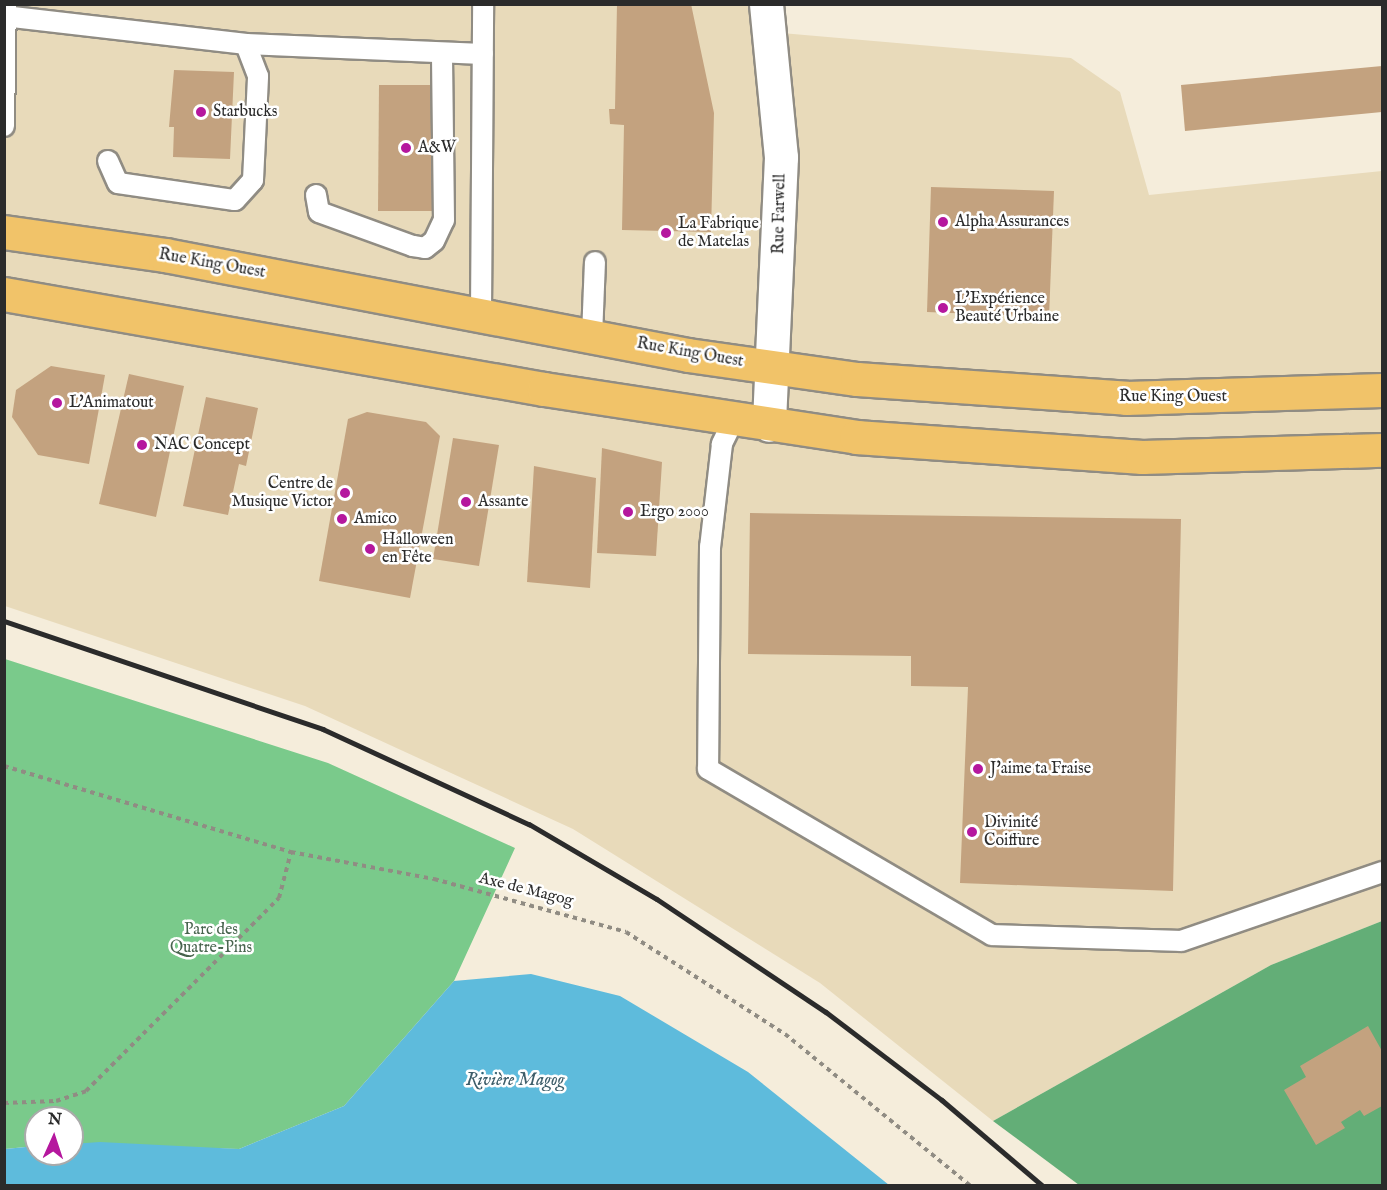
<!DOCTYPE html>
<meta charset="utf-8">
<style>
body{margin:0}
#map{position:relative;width:1387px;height:1190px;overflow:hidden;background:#f5eddb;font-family:"IM FELL English",serif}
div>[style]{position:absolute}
.built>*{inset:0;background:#e8daba}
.green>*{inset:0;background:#7aca8b}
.forest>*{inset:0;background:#63ae77}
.water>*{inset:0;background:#5ebbdc}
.building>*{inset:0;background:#c3a27f}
.path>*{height:4px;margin-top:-2px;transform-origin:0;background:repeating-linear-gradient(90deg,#908c83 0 4.5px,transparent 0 9px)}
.roads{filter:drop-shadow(2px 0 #908c83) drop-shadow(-2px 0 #908c83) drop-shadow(0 2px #908c83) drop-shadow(0 -2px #908c83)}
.lane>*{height:20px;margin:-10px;padding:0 10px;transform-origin:10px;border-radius:10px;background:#fff}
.street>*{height:33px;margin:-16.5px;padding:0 16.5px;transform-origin:16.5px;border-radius:16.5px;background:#fff}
.primary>*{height:33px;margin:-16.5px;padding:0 16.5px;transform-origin:16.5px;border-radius:16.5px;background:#f1c369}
.rail>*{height:4.5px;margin:-2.25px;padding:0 2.25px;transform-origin:2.25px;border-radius:2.25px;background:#2b2b2b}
.dots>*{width:16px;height:16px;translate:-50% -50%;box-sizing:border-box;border:3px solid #fff;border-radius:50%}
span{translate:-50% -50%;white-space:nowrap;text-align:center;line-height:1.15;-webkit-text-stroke:5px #fff;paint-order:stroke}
.poi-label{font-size:16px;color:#2b2b2b}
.left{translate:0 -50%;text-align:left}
.right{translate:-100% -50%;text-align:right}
.street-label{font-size:16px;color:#2b2b2b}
.park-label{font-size:16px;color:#47634d}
.water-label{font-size:18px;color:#3d5d69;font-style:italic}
.frame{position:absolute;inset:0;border:6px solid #2b2b2b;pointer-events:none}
.north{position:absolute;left:24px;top:1106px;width:60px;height:60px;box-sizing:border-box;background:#fff;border:2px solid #aaa;border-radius:50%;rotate:3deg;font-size:16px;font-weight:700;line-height:24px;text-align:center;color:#2b2b2b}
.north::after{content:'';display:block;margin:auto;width:21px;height:27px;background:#b5179e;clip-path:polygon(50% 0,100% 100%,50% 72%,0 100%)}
</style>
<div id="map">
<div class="built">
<div style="clip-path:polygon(4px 5px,766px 5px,770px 32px,1071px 58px,1120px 92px,1149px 195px,1382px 171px,1382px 921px,1271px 965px,993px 1121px,820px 983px,573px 829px,305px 706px,5px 606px)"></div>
</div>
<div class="green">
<div style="clip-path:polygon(5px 659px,328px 763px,515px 848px,454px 981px,344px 1106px,239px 1149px,72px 1144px,72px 1118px,36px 1118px,36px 1146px,5px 1149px)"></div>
</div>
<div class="forest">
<div style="clip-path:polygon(1382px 921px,1382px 1185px,1079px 1185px,993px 1121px,1271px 965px)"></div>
</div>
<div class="water">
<div style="clip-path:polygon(531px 974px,620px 996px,748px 1072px,889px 1185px,5px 1185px,5px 1149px,36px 1146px,36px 1154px,72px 1154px,72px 1144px,100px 1142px,239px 1149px,344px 1106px,454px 981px)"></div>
</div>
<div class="building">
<div style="clip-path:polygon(617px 4px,691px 4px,714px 113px,711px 232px,622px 230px,624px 125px,610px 124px,609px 109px,615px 109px)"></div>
<div style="clip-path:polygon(1382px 66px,1382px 112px,1185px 131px,1181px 85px)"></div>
<div style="clip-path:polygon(174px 70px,234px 72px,230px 159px,173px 157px,174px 127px,169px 127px)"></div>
<div style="clip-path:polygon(379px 85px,434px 85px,434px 211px,378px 211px)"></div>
<div style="clip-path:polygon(931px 187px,1054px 191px,1049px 317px,927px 312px)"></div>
<div style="clip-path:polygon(51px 366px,105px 375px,89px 464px,38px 455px,12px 417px,16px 390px)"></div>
<div style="clip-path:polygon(129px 374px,184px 386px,156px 517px,99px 504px)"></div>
<div style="clip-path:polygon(206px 397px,258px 408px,246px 466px,239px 464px,228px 515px,183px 506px)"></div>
<div style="clip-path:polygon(367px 412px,426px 422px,440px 436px,410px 598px,319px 581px,348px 419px)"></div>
<div style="clip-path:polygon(453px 438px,499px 445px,479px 566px,433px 559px)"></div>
<div style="clip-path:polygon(602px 448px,662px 462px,656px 556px,597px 553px)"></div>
<div style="clip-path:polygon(534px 466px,596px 478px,590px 588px,527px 582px)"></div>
<div style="clip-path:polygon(750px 513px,1181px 519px,1173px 891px,960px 883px,968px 687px,911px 686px,911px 656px,748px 654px)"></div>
<div style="clip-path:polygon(1368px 1026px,1382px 1051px,1382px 1106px,1364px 1116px,1360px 1110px,1341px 1122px,1345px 1128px,1316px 1145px,1284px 1090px,1306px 1077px,1300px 1066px)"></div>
</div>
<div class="path">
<div style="left:4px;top:766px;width:300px;rotate:16.7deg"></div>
<div style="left:291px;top:852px;width:146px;rotate:10.7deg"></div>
<div style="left:434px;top:879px;width:199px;rotate:15.4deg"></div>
<div style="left:626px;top:932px;width:189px;rotate:32.7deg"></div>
<div style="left:785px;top:1034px;width:240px;rotate:39.3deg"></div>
<div style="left:4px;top:1103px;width:52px;rotate:-2.2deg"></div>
<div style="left:56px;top:1101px;width:32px;rotate:-18deg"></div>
<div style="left:86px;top:1091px;width:273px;rotate:-45deg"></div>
<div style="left:279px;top:898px;width:48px;rotate:-75.4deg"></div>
</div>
<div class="roads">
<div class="lane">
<div style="left:4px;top:16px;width:244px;rotate:6.6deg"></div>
<div style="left:246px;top:44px;width:237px;rotate:2.4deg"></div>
<div style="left:4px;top:126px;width:122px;rotate:-89.1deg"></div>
<div style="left:108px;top:161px;width:24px;rotate:66deg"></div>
<div style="left:118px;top:183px;width:118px;rotate:8.3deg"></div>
<div style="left:235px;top:200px;width:27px;rotate:-48deg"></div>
<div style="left:253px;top:180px;width:104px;rotate:-87.2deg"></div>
<div style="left:258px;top:76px;width:34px;rotate:-111deg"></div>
<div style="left:316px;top:195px;width:17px;rotate:80deg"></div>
<div style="left:319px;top:212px;width:100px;rotate:19.9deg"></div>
<div style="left:413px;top:246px;width:12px;rotate:9deg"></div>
<div style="left:425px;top:248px;width:11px;rotate:-38deg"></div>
<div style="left:434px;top:241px;width:23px;rotate:-65deg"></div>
<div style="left:444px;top:220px;width:167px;rotate:-90.7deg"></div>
<div style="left:481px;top:313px;width:309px;rotate:-89.6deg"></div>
<div style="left:592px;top:336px;width:74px;rotate:-87.7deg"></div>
<div style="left:734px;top:419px;width:28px;rotate:116deg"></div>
<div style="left:722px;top:444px;width:104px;rotate:96.6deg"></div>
<div style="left:710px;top:547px;width:222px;rotate:90.5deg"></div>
<div style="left:708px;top:769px;width:329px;rotate:30.3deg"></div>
<div style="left:992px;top:935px;width:189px;rotate:1.8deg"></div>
<div style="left:1181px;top:941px;width:213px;rotate:-18.9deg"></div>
</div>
<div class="street">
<div style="left:766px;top:4px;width:154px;rotate:84.4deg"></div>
<div style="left:781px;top:157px;width:268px;rotate:92.6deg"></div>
</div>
<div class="primary">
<div style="left:4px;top:232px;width:163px;rotate:8.1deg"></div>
<div style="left:165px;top:255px;width:532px;rotate:10.82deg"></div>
<div style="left:688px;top:355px;width:171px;rotate:8.1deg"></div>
<div style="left:857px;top:379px;width:270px;rotate:4deg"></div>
<div style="left:1126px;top:398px;width:256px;rotate:-1.8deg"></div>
<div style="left:4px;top:294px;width:548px;rotate:9.98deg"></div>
<div style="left:544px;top:389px;width:316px;rotate:8.7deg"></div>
<div style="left:856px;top:437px;width:287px;rotate:4deg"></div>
<div style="left:1142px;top:457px;width:240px;rotate:-1.7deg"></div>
</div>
</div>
<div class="rail">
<div style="left:4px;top:621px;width:337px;rotate:18.7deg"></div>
<div style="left:323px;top:729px;width:227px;rotate:24.8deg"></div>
<div style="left:529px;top:824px;width:148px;rotate:30.4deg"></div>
<div style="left:657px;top:899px;width:203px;rotate:33.8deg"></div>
<div style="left:826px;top:1012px;width:146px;rotate:37.2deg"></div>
<div style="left:942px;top:1100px;width:133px;rotate:40.4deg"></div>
</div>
<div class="dots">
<div style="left:201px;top:112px;background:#b5179e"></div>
<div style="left:406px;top:148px;background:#b5179e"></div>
<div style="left:943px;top:222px;background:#b5179e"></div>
<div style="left:666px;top:233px;background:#b5179e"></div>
<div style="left:943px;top:308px;background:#b5179e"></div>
<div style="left:57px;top:403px;background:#b5179e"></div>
<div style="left:142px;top:445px;background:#b5179e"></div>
<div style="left:345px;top:493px;background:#b5179e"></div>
<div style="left:466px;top:502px;background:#b5179e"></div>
<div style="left:628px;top:512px;background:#b5179e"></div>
<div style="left:342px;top:519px;background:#b5179e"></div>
<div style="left:370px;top:549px;background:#b5179e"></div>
<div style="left:978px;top:769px;background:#b5179e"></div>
<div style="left:972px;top:832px;background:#b5179e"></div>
</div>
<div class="poi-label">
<span class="left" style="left:213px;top:112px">Starbucks</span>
<span class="left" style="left:418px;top:148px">A&amp;W</span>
<span class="left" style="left:955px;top:222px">Alpha Assurances</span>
<span class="left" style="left:678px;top:233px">La Fabrique<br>de Matelas</span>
<span class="left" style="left:955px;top:308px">L'Expérience<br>Beauté Urbaine</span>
<span class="left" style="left:69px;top:403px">L'Animatout</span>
<span class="left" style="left:154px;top:445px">NAC Concept</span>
<span class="right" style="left:333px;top:493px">Centre de<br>Musique Victor</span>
<span class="left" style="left:478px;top:502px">Assante</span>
<span class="left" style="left:640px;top:512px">Ergo 2000</span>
<span class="left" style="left:354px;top:519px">Amico</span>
<span class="left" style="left:382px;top:549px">Halloween<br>en Fête</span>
<span class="left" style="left:990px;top:769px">J'aime ta Fraise</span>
<span class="left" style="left:984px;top:832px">Divinité<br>Coiffure</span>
</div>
<div class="street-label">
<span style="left:780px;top:214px;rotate:-89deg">Rue Farwell</span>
<span style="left:212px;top:264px;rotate:10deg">Rue King Ouest</span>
<span style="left:690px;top:353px;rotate:10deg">Rue King Ouest</span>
<span style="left:1173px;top:397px">Rue King Ouest</span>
<span style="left:526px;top:890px;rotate:14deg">Axe de Magog</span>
</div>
<div class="park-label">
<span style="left:211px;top:939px">Parc des<br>Quatre-Pins</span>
</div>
<div class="water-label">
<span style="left:515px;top:1081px">Rivière Magog</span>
</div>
<div class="frame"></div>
<div class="north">N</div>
</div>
